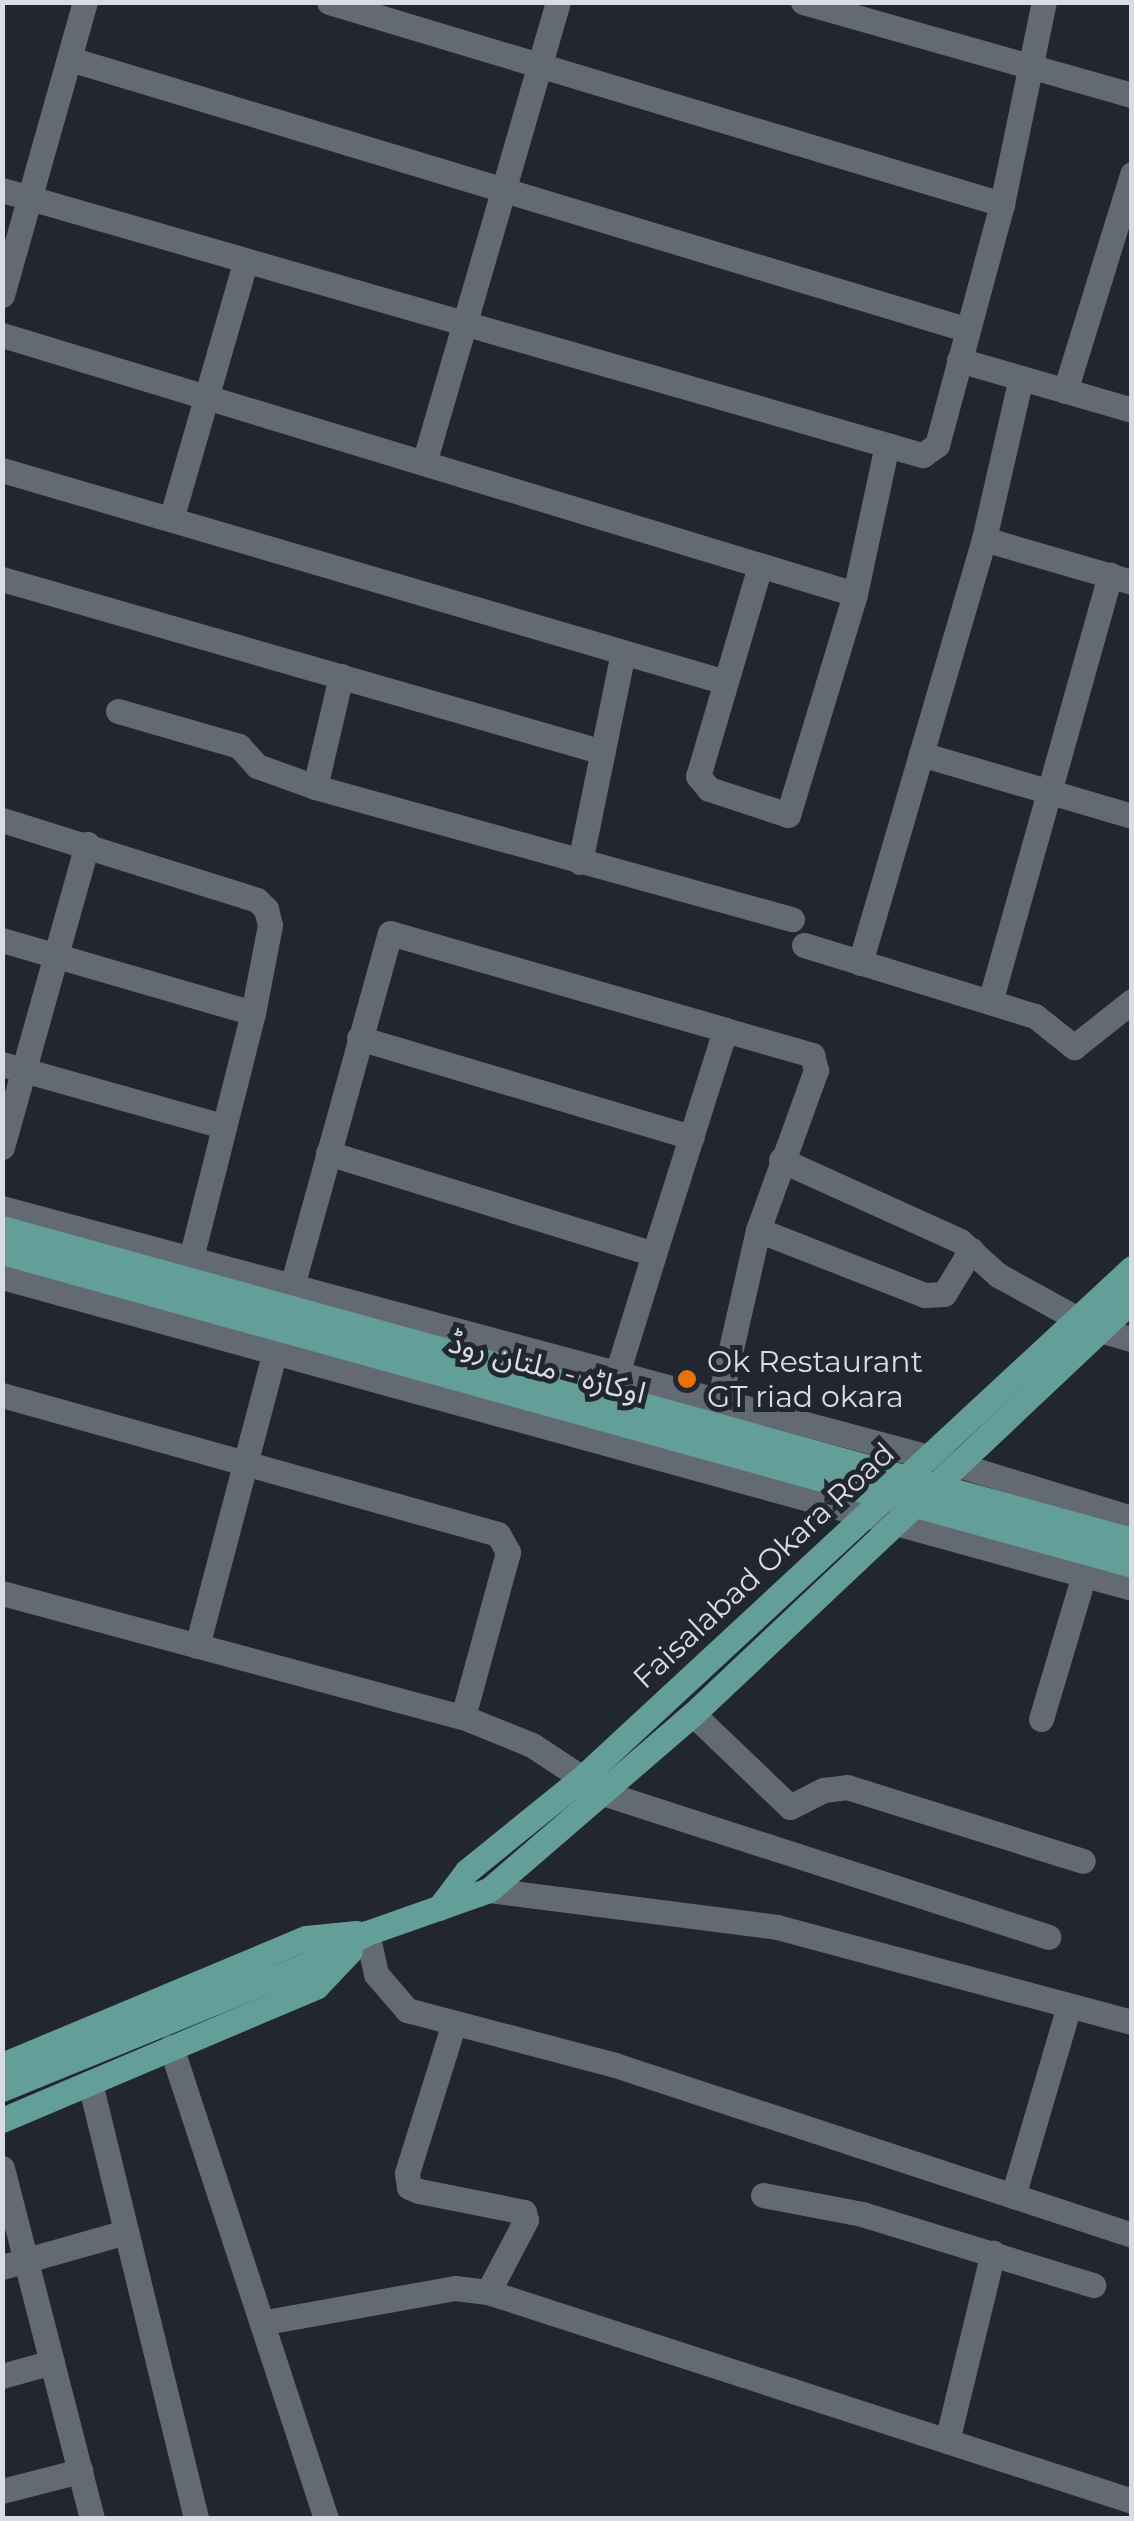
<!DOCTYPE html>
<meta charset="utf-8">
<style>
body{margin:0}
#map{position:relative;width:1134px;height:2521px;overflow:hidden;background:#22272f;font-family:Montserrat,"Noto Sans Arabic",sans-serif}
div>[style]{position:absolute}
.minor>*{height:25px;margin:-12.5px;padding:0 12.5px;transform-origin:12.5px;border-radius:12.5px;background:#646a74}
.major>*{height:25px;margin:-12.5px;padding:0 12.5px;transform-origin:12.5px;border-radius:12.5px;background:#639e98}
.dots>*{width:28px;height:28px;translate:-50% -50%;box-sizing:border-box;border:5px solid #22272f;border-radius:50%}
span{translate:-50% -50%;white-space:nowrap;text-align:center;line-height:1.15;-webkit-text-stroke:10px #22272f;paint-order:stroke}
.poi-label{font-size:30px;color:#d9dce2}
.left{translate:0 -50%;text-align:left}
.street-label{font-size:30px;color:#d9dce2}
.frame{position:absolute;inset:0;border:5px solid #d9dce2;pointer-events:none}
</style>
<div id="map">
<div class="minor">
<div style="left:329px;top:2px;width:703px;rotate:16.71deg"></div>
<div style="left:803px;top:2px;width:342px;rotate:15.8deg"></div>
<div style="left:70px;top:59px;width:935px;rotate:16.79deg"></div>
<div style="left:2px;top:190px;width:921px;rotate:16.07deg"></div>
<div style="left:2px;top:295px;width:305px;rotate:-74.2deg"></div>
<div style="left:2px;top:335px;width:891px;rotate:16.89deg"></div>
<div style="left:959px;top:360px;width:180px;rotate:16.1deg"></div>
<div style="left:1065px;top:391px;width:227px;rotate:-72.8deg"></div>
<div style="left:424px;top:463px;width:480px;rotate:-73.8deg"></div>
<div style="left:2px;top:470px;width:753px;rotate:16.34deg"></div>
<div style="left:172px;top:516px;width:266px;rotate:-73.9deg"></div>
<div style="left:984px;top:539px;width:154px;rotate:16.2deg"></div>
<div style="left:760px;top:566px;width:219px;rotate:106.4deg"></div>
<div style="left:698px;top:776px;width:17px;rotate:50deg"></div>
<div style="left:709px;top:789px;width:83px;rotate:18.2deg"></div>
<div style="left:788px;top:815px;width:231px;rotate:-73.1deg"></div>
<div style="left:855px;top:594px;width:152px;rotate:-77.9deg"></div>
<div style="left:887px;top:445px;width:37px;rotate:16deg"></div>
<div style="left:923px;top:455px;width:17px;rotate:-36deg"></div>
<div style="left:937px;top:445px;width:250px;rotate:-74.9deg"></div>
<div style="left:1002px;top:204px;width:206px;rotate:-78.3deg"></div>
<div style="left:2px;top:579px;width:625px;rotate:16.06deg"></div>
<div style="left:118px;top:711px;width:126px;rotate:16.1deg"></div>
<div style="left:239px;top:746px;width:27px;rotate:48deg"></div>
<div style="left:257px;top:766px;width:62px;rotate:19.9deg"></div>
<div style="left:315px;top:787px;width:495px;rotate:15.5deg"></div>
<div style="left:921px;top:754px;width:220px;rotate:16.4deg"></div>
<div style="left:315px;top:787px;width:114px;rotate:-76.8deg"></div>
<div style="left:2px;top:820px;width:267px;rotate:17.4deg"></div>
<div style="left:257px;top:900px;width:13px;rotate:45deg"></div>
<div style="left:266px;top:909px;width:16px;rotate:76deg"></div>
<div style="left:270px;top:925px;width:90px;rotate:100.9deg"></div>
<div style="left:253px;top:1013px;width:253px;rotate:104.2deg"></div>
<div style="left:580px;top:862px;width:213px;rotate:-78.4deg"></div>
<div style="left:2px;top:940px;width:261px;rotate:16.2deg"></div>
<div style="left:804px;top:945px;width:242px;rotate:17.1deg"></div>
<div style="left:1035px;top:1016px;width:50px;rotate:38.5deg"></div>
<div style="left:1074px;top:1047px;width:74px;rotate:-38.4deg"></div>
<div style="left:860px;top:963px;width:442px;rotate:-73.7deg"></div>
<div style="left:984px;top:539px;width:165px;rotate:-77.1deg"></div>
<div style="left:990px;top:1002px;width:444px;rotate:-74.3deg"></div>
<div style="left:359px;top:1038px;width:347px;rotate:16.6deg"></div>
<div style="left:2px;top:1064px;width:230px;rotate:15.7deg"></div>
<div style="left:2px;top:1147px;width:315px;rotate:-74.3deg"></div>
<div style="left:328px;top:1153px;width:341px;rotate:17.2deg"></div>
<div style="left:654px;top:1254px;width:129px;rotate:107.2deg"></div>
<div style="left:781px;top:1160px;width:196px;rotate:24.3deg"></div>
<div style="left:960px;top:1241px;width:51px;rotate:41.8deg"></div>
<div style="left:998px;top:1275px;width:87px;rotate:28.9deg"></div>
<div style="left:2px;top:1208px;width:987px;rotate:15.04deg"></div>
<div style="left:955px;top:1464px;width:185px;rotate:17deg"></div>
<div style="left:758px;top:1230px;width:179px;rotate:21.3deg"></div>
<div style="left:925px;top:1295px;width:19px;rotate:-3deg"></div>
<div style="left:944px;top:1294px;width:52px;rotate:-58.5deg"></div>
<div style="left:654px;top:1254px;width:235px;rotate:-72.4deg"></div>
<div style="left:725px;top:1030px;width:91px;rotate:16deg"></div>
<div style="left:812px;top:1055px;width:16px;rotate:75deg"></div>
<div style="left:816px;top:1070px;width:170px;rotate:109.9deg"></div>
<div style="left:758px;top:1230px;width:180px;rotate:102.8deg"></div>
<div style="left:2px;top:1277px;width:1172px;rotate:15.39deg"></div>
<div style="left:292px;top:1286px;width:366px;rotate:-74.5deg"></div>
<div style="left:390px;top:933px;width:349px;rotate:16.1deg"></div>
<div style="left:1096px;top:1329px;width:37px;rotate:16deg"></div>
<div style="left:2px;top:1395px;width:515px;rotate:15.66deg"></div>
<div style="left:498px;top:1534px;width:21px;rotate:61deg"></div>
<div style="left:508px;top:1552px;width:171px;rotate:105.3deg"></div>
<div style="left:2px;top:1593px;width:477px;rotate:15.1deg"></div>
<div style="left:463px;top:1717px;width:74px;rotate:22.1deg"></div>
<div style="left:532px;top:1745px;width:60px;rotate:33.4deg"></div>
<div style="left:197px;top:1646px;width:305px;rotate:-75.2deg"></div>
<div style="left:693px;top:1714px;width:134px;rotate:43.8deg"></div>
<div style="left:790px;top:1807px;width:38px;rotate:-27deg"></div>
<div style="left:824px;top:1790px;width:23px;rotate:-7deg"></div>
<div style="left:847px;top:1787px;width:247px;rotate:17.4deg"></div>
<div style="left:1041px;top:1719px;width:150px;rotate:-73.4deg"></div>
<div style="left:603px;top:1793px;width:468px;rotate:17.9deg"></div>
<div style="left:489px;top:1890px;width:290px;rotate:7.3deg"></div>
<div style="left:777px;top:1927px;width:367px;rotate:15deg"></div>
<div style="left:367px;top:1933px;width:42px;rotate:77.6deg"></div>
<div style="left:376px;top:1974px;width:48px;rotate:49.3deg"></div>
<div style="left:407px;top:2010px;width:215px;rotate:14.8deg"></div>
<div style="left:615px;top:2065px;width:544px;rotate:18.2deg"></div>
<div style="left:454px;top:2023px;width:157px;rotate:107.4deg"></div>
<div style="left:407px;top:2173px;width:14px;rotate:82deg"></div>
<div style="left:409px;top:2187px;width:11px;rotate:22deg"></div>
<div style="left:419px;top:2191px;width:107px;rotate:11.3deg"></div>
<div style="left:524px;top:2212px;width:8px;rotate:76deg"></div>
<div style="left:526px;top:2220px;width:81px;rotate:117.8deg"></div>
<div style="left:171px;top:2047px;width:496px;rotate:71.8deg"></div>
<div style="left:90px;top:2083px;width:448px;rotate:76.3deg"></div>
<div style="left:2px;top:2168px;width:361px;rotate:75.6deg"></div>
<div style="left:763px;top:2195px;width:101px;rotate:10.9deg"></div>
<div style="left:862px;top:2214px;width:242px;rotate:17.1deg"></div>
<div style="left:1013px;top:2196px;width:198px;rotate:-73.6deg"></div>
<div style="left:2px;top:2267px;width:129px;rotate:-15.8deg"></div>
<div style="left:266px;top:2322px;width:192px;rotate:-10.2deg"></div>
<div style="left:455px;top:2288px;width:33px;rotate:7deg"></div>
<div style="left:488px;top:2292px;width:677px;rotate:17.98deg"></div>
<div style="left:2px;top:2376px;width:52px;rotate:-15.6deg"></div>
<div style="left:947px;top:2441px;width:194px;rotate:-76.3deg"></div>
<div style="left:2px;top:2491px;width:81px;rotate:-14.4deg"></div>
</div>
<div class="major">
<div style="left:2px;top:1228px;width:1172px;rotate:15.44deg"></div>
<div style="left:2px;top:1252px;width:1173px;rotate:15.48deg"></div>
<div style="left:439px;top:1908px;width:46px;rotate:-52.9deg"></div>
<div style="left:467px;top:1871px;width:148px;rotate:-39deg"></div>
<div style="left:582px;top:1778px;width:750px;rotate:-42.84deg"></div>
<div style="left:2px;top:2065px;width:329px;rotate:-22.7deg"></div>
<div style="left:306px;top:1938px;width:51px;rotate:-5.6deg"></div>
<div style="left:2px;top:2089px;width:328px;rotate:-22.2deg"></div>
<div style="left:306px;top:1965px;width:69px;rotate:-27.7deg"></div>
<div style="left:367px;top:1933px;width:129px;rotate:-19.4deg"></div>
<div style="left:489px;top:1890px;width:269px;rotate:-40.8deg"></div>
<div style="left:693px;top:1714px;width:603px;rotate:-43.32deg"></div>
<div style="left:2px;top:2120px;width:342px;rotate:-23deg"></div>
<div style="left:317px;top:1986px;width:48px;rotate:-46.7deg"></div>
</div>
<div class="dots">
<div style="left:687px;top:1379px;background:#e8710a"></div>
</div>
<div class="poi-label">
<span class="left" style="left:707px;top:1379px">Ok Restaurant<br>GT riad okara</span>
</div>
<div class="street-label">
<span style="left:547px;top:1368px;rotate:15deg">اوکاڑہ - ملتان روڈ</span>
<span style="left:764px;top:1566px;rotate:-43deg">Faisalabad Okara Road</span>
</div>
<div class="frame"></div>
</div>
